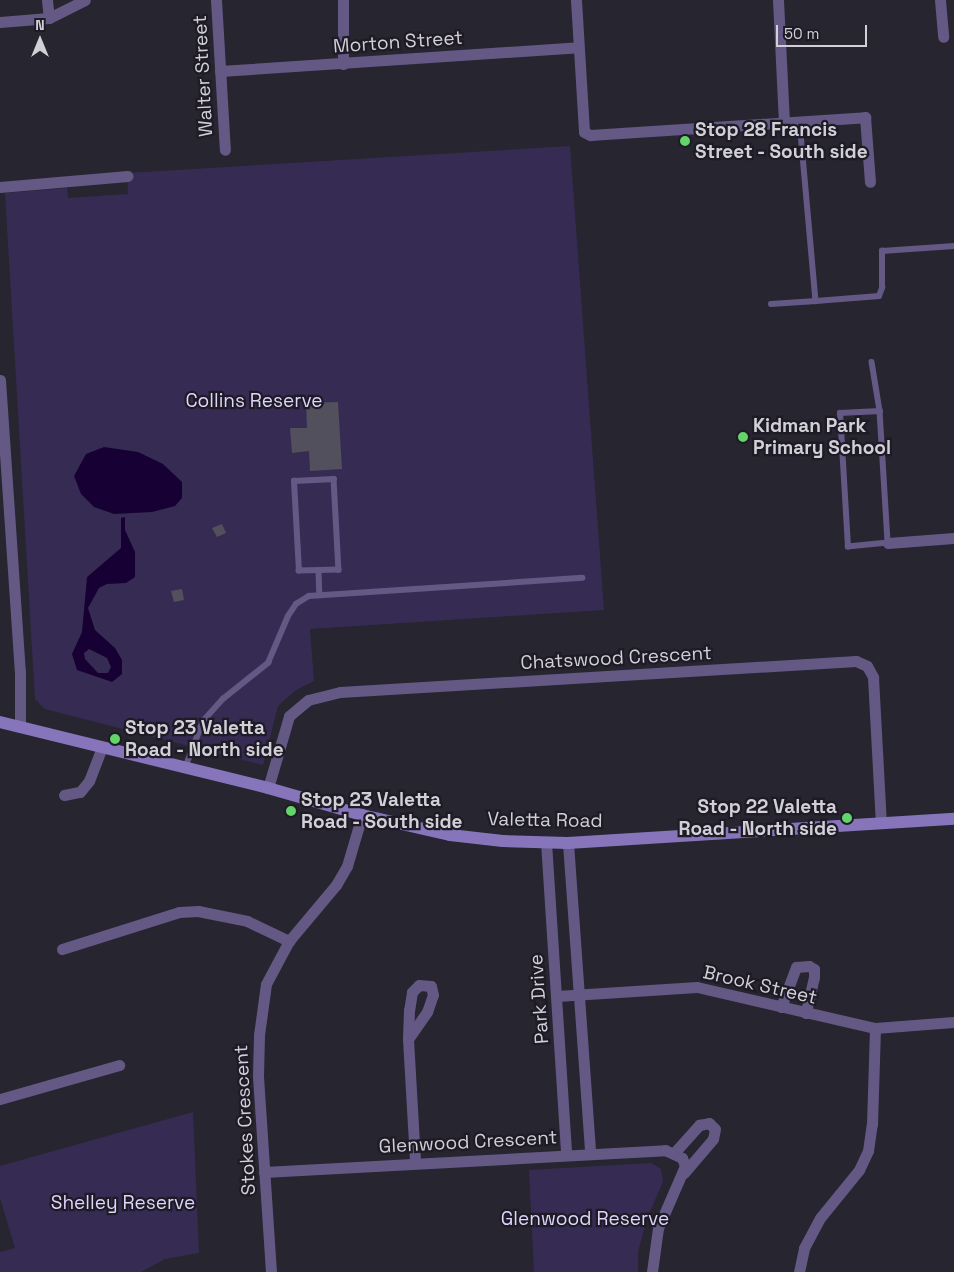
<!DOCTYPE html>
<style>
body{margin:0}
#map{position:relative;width:954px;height:1272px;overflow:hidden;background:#272530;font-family:"Space Grotesk",sans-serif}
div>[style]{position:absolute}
.green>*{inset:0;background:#362c53}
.water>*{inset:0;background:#160034}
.building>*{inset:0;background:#52505c}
.lane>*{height:5.5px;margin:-2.75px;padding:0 2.75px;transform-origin:2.75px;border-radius:2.75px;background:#645985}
.street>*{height:11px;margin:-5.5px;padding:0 5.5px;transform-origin:5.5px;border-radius:5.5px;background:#645985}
.secondary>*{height:12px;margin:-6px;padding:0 6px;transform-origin:6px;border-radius:6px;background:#8675bb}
.dots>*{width:14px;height:14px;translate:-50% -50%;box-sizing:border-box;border:2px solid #1e1b26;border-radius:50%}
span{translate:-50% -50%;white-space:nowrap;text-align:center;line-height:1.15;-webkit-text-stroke:4.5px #1e1b26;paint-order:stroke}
.street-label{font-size:19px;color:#d1d0d7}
.poi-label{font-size:19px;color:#d1d0d7;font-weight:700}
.left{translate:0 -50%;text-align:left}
.right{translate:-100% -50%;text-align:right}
.park-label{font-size:19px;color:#ddd5fa}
.north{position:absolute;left:15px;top:15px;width:50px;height:50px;-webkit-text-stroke:4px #1e1b26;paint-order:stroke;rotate:0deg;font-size:14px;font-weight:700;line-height:20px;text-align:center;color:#d1d0d7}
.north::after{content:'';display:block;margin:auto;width:18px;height:22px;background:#d1d0d7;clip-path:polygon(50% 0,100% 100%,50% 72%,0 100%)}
.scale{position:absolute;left:776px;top:25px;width:91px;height:22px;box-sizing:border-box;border:2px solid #d1d0d7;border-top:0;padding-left:6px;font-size:15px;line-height:18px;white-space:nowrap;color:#d1d0d7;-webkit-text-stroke:4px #1e1b26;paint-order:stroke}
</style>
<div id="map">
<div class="green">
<div style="clip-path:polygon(570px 146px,604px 610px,310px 629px,314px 681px,296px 690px,278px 706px,263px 765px,45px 709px,35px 699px,5px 193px,67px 188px,68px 198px,128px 194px,127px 173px)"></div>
<div style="clip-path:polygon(193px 1112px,199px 1253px,165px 1259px,141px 1272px,0 1272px,0 1252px,15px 1248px,0 1198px,0 1166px)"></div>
<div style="clip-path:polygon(651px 1163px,661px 1169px,663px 1182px,647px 1218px,638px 1252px,638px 1272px,534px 1272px,529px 1170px)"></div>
</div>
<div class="water">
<div style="clip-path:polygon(104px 447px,138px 452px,163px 464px,182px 482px,182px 498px,175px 506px,152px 512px,114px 514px,94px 507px,81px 494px,74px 476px,86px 454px)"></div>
<div style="clip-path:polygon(evenodd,125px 517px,125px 530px,135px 552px,135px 577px,126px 583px,107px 584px,99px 588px,88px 608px,95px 630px,115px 648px,122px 660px,122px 674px,112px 682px,77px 670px,72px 654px,82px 632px,87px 577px,121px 548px,121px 518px,125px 517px,89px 649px,107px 658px,111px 667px,108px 673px,98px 673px,85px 659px,84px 653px,89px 649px)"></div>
</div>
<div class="building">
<div style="clip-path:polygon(338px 402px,342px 469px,310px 471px,309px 451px,292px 453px,290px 428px,307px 428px,306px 403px)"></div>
<div style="clip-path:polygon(222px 524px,226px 533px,217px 537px,212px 528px)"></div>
<div style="clip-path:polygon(182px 589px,184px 600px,174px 602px,171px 591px)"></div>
</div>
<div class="lane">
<div style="left:800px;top:122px;width:180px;rotate:84.9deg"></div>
<div style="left:816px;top:301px;width:63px;rotate:-4.5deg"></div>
<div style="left:879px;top:296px;width:9px;rotate:-69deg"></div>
<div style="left:882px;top:288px;width:37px;rotate:-90deg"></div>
<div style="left:882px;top:251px;width:72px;rotate:-4deg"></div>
<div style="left:771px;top:304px;width:45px;rotate:-3.8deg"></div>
<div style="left:872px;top:362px;width:50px;rotate:80.7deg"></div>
<div style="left:880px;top:411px;width:132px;rotate:86.5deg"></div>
<div style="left:888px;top:543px;width:40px;rotate:174.3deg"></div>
<div style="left:848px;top:547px;width:134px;rotate:-93.4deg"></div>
<div style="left:840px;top:413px;width:40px;rotate:-2.9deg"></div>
<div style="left:334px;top:479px;width:91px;rotate:86.9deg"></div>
<div style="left:339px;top:570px;width:40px;rotate:178.6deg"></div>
<div style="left:299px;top:571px;width:90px;rotate:-93.2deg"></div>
<div style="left:294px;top:481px;width:40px;rotate:-2.9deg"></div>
<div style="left:319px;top:571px;width:24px;rotate:88deg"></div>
<div style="left:185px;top:768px;width:50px;rotate:-69deg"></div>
<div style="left:203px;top:721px;width:30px;rotate:-48deg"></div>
<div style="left:223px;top:699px;width:58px;rotate:-38.7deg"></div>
<div style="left:268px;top:663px;width:51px;rotate:-66.9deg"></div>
<div style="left:288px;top:616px;width:14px;rotate:-56deg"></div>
<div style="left:296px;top:604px;width:15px;rotate:-32deg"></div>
<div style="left:309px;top:596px;width:274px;rotate:-3.8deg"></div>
</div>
<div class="street">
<div style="left:47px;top:0;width:18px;rotate:84deg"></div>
<div style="left:216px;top:0;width:150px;rotate:86.6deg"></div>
<div style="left:343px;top:0;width:64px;rotate:90deg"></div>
<div style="left:576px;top:0;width:132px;rotate:86.5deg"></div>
<div style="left:584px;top:132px;width:7px;rotate:27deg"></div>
<div style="left:590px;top:135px;width:276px;rotate:-3.7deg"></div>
<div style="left:865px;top:117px;width:65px;rotate:85.6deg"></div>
<div style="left:778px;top:0;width:123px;rotate:87.2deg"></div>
<div style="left:940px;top:0;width:37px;rotate:85deg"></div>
<div style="left:0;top:22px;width:49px;rotate:-4.7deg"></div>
<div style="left:49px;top:18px;width:40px;rotate:-26.6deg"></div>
<div style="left:220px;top:71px;width:359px;rotate:-3.8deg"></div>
<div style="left:0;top:187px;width:128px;rotate:-4.9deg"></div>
<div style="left:0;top:380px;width:292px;rotate:86.1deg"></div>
<div style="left:20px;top:671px;width:56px;rotate:90deg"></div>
<div style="left:888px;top:543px;width:66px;rotate:-4.3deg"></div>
<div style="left:268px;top:788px;width:75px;rotate:-73.7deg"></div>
<div style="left:289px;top:716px;width:25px;rotate:-40deg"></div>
<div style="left:308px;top:700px;width:33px;rotate:-14deg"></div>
<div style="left:340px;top:692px;width:517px;rotate:-3.44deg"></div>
<div style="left:856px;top:661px;width:12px;rotate:24deg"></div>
<div style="left:867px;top:666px;width:13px;rotate:61deg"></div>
<div style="left:873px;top:677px;width:146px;rotate:86.9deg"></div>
<div style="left:64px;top:795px;width:16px;rotate:-11deg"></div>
<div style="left:80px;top:792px;width:14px;rotate:-51deg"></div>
<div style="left:89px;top:781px;width:36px;rotate:-69deg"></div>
<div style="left:546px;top:842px;width:313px;rotate:86.3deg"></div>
<div style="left:568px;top:843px;width:311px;rotate:85.9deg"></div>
<div style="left:62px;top:949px;width:123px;rotate:-17.5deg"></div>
<div style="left:179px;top:912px;width:19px;rotate:-3deg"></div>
<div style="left:198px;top:911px;width:50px;rotate:11.5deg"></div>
<div style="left:247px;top:921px;width:47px;rotate:25.5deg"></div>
<div style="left:557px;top:996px;width:140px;rotate:-3.7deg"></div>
<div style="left:697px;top:987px;width:183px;rotate:13deg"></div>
<div style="left:875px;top:1028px;width:79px;rotate:-4.3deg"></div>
<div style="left:781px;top:1007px;width:43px;rotate:-69.4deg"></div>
<div style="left:796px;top:967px;width:13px;rotate:-4deg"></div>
<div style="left:809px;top:966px;width:6px;rotate:31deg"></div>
<div style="left:814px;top:969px;width:8px;rotate:90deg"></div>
<div style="left:814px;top:977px;width:37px;rotate:103deg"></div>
<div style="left:408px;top:1039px;width:33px;rotate:-55deg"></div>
<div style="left:427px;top:1012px;width:18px;rotate:-71deg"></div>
<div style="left:433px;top:995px;width:9px;rotate:-103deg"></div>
<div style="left:431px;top:986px;width:12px;rotate:-175deg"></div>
<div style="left:419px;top:985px;width:10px;rotate:135deg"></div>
<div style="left:412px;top:992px;width:18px;rotate:99deg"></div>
<div style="left:409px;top:1010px;width:29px;rotate:92deg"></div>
<div style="left:408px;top:1039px;width:123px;rotate:86.7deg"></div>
<div style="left:0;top:1099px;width:124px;rotate:-15.9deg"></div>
<div style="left:674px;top:1153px;width:38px;rotate:-48deg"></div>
<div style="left:699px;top:1125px;width:10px;rotate:-11deg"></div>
<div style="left:709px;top:1123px;width:8px;rotate:45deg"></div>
<div style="left:715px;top:1129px;width:10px;rotate:101deg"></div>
<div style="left:713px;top:1139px;width:45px;rotate:130.5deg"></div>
<div style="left:264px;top:1172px;width:402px;rotate:-3.1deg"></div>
<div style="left:665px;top:1150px;width:19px;rotate:25deg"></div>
<div style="left:682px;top:1158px;width:9px;rotate:69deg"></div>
<div style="left:685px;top:1166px;width:68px;rotate:113.5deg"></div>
<div style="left:658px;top:1228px;width:44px;rotate:97.8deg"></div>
<div style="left:271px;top:1272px;width:196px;rotate:-93.8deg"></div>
<div style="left:258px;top:1076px;width:41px;rotate:-88.6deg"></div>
<div style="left:259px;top:1035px;width:51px;rotate:-82.2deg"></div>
<div style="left:266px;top:984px;width:49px;rotate:-61.9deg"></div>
<div style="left:289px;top:941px;width:73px;rotate:-50deg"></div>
<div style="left:336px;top:885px;width:22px;rotate:-60deg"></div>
<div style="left:347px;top:866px;width:53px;rotate:-73.6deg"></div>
<div style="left:799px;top:1272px;width:25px;rotate:-78deg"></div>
<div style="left:804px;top:1248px;width:34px;rotate:-62deg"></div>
<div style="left:820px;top:1218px;width:62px;rotate:-50.9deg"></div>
<div style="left:859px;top:1170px;width:21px;rotate:-65deg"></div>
<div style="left:868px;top:1151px;width:27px;rotate:-82deg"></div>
<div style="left:872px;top:1124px;width:96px;rotate:-88.2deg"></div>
</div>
<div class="secondary">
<div style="left:0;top:722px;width:276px;rotate:13.8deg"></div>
<div style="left:268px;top:788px;width:98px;rotate:16deg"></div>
<div style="left:362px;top:815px;width:90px;rotate:12.8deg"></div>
<div style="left:450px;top:835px;width:53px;rotate:6.5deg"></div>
<div style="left:503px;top:841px;width:65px;rotate:1.8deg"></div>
<div style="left:568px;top:843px;width:387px;rotate:-3.6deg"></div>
</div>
<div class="dots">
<div style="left:685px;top:141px;background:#62d469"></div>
<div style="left:743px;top:437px;background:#62d469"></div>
<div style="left:115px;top:739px;background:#62d469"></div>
<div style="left:291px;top:811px;background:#62d469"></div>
<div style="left:847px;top:818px;background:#62d469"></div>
</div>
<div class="street-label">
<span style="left:398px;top:42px;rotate:-4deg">Morton Street</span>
<span style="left:203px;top:76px;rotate:-93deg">Walter Street</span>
<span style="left:616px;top:658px;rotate:-3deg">Chatswood Crescent</span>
<span style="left:545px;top:820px;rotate:1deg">Valetta Road</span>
<span style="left:760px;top:985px;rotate:13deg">Brook Street</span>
<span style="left:539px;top:999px;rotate:-94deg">Park Drive</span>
<span style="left:245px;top:1120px;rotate:-93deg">Stokes Crescent</span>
<span style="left:468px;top:1142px;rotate:-3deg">Glenwood Crescent</span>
</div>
<div class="poi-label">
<span class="left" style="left:695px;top:141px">Stop 28 Francis<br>Street - South side</span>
<span class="left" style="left:753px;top:437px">Kidman Park<br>Primary School</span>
<span class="left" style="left:125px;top:739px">Stop 23 Valetta<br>Road - North side</span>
<span class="left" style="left:301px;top:811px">Stop 23 Valetta<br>Road - South side</span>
<span class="right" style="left:837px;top:818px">Stop 22 Valetta<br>Road - North side</span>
</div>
<div class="park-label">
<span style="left:254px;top:401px">Collins Reserve</span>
<span style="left:123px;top:1203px">Shelley Reserve</span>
<span style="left:585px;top:1219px">Glenwood Reserve</span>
</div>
<div class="north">N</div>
<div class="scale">50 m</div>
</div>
